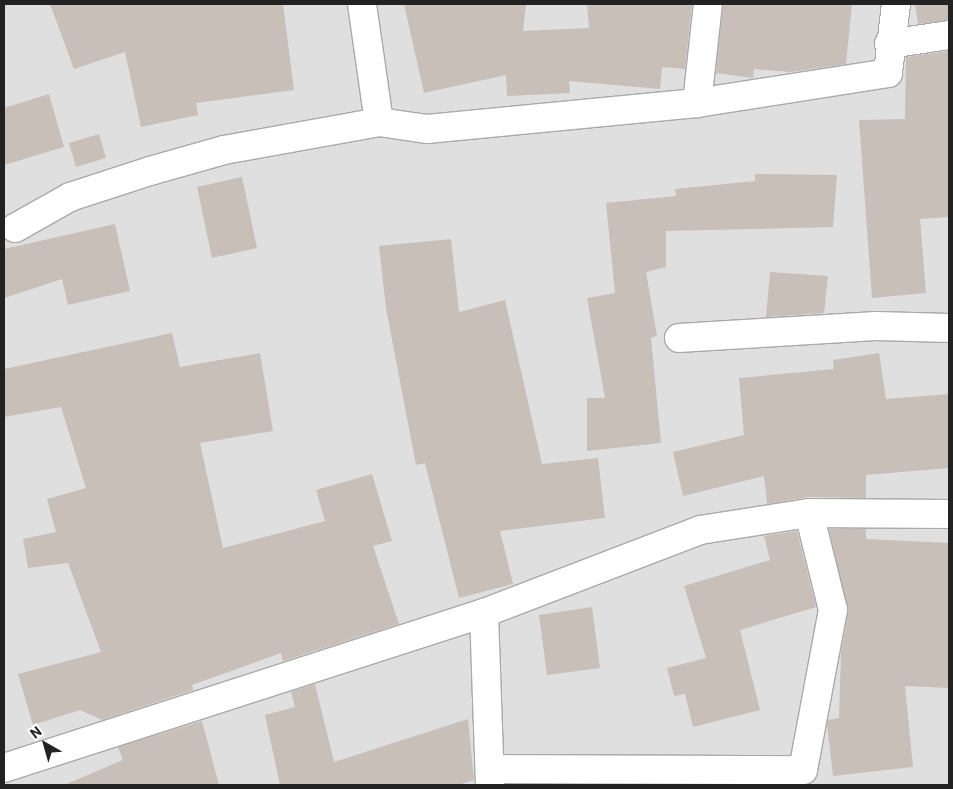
<!DOCTYPE html>
<style>
body{margin:0}
#map{position:relative;width:953px;height:789px;overflow:hidden;background:#f2efe9;font-family:Roboto,sans-serif}
div>[style]{position:absolute}
.residential>*{inset:0;background:#e0dfdf}
.building>*{inset:0;background:#c7bfb8}
.roads{filter:drop-shadow(1px 0 #a9a9a9) drop-shadow(-1px 0 #a9a9a9) drop-shadow(0 1px #a9a9a9) drop-shadow(0 -1px #a9a9a9)}
.street>*{height:28px;margin:-14px;padding:0 14px;transform-origin:14px;border-radius:14px;background:#fff}
span{translate:-50% -50%;white-space:nowrap;text-align:center;line-height:1.15;-webkit-text-stroke:4px #fff;paint-order:stroke}
.frame{position:absolute;inset:0;border:5px solid #222;pointer-events:none}
.north{position:absolute;left:20px;top:719px;width:50px;height:50px;-webkit-text-stroke:4px #fff;paint-order:stroke;rotate:322deg;font-size:14px;font-weight:700;line-height:20px;text-align:center;color:#222}
.north::after{content:'';display:block;margin:auto;width:18px;height:22px;background:#222;clip-path:polygon(50% 0,100% 100%,50% 72%,0 100%)}
</style>
<div id="map">
<div class="residential">
<div style="clip-path:polygon(4px 4px,949px 4px,949px 785px,4px 785px)"></div>
</div>
<div class="building">
<div style="clip-path:polygon(50px 4px,283px 4px,294px 90px,196px 103px,198px 115px,141px 127px,125px 52px,74px 69px)"></div>
<div style="clip-path:polygon(404px 4px,526px 4px,523px 31px,589px 28px,587px 4px,692px 4px,685px 69px,662px 67px,660px 89px,569px 81px,570px 93px,507px 96px,506px 75px,424px 93px)"></div>
<div style="clip-path:polygon(723px 4px,852px 4px,846px 64px,791px 72px,754px 69px,753px 78px,716px 73px)"></div>
<div style="clip-path:polygon(915px 4px,949px 4px,949px 20px,918px 24px)"></div>
<div style="clip-path:polygon(949px 51px,949px 217px,920px 219px,926px 293px,872px 298px,859px 120px,905px 119px,906px 57px)"></div>
<div style="clip-path:polygon(49px 94px,64px 147px,4px 165px,4px 108px)"></div>
<div style="clip-path:polygon(99px 134px,106px 158px,76px 167px,69px 143px)"></div>
<div style="clip-path:polygon(755px 174px,837px 175px,833px 227px,666px 231px,666px 267px,646px 272px,657px 336px,651px 338px,661px 443px,587px 451px,587px 398px,605px 398px,587px 298px,615px 293px,606px 203px,676px 196px,675px 189px,755px 181px)"></div>
<div style="clip-path:polygon(242px 177px,257px 248px,212px 258px,197px 187px)"></div>
<div style="clip-path:polygon(115px 224px,130px 291px,68px 305px,62px 279px,4px 298px,4px 249px)"></div>
<div style="clip-path:polygon(451px 239px,459px 312px,505px 300px,542px 464px,598px 458px,605px 518px,500px 531px,513px 584px,459px 598px,425px 463px,416px 465px,386px 308px,379px 246px)"></div>
<div style="clip-path:polygon(770px 272px,828px 276px,824px 313px,766px 317px)"></div>
<div style="clip-path:polygon(172px 333px,180px 367px,260px 353px,273px 431px,200px 443px,223px 548px,325px 521px,316px 490px,372px 474px,392px 541px,373px 546px,399px 624px,283px 661px,281px 653px,192px 685px,193px 690px,102px 720px,80px 710px,33px 725px,18px 674px,101px 652px,68px 563px,28px 568px,23px 539px,56px 532px,47px 499px,86px 488px,61px 407px,4px 417px,4px 369px)"></div>
<div style="clip-path:polygon(879px 353px,886px 399px,949px 394px,949px 468px,866px 475px,866px 498px,809px 497px,767px 504px,764px 476px,683px 496px,673px 452px,744px 435px,739px 378px,834px 369px,833px 360px)"></div>
<div style="clip-path:polygon(829px 529px,866px 529px,866px 539px,949px 543px,949px 688px,905px 686px,913px 767px,833px 776px,827px 725px,828px 720px,839px 718px,841px 653px,848px 612px)"></div>
<div style="clip-path:polygon(797px 531px,816px 607px,740px 630px,760px 710px,693px 727px,685px 694px,674px 696px,667px 668px,706px 658px,684px 586px,770px 560px,764px 536px)"></div>
<div style="clip-path:polygon(592px 607px,600px 668px,547px 675px,539px 615px)"></div>
<div style="clip-path:polygon(315px 684px,334px 762px,468px 719px,474px 780px,459px 785px,280px 785px,265px 715px,295px 707px,291px 692px)"></div>
<div style="clip-path:polygon(202px 721px,219px 785px,64px 785px,123px 760px,118px 747px)"></div>
</div>
<div class="roads">
<div class="street">
<div style="left:362px;top:4px;width:119px;rotate:81.8deg"></div>
<div style="left:889px;top:44px;width:61px;rotate:-8.5deg"></div>
<div style="left:697px;top:103px;width:100px;rotate:-83.7deg"></div>
<div style="left:15px;top:228px;width:63px;rotate:-29.4deg"></div>
<div style="left:70px;top:197px;width:84px;rotate:-18deg"></div>
<div style="left:150px;top:171px;width:77px;rotate:-15.8deg"></div>
<div style="left:224px;top:150px;width:158px;rotate:-10.2deg"></div>
<div style="left:379px;top:122px;width:49px;rotate:8.3deg"></div>
<div style="left:427px;top:129px;width:271px;rotate:-5.5deg"></div>
<div style="left:697px;top:103px;width:193px;rotate:-8.9deg"></div>
<div style="left:888px;top:73px;width:69px;rotate:-83.4deg"></div>
<div style="left:679px;top:338px;width:197px;rotate:-3.5deg"></div>
<div style="left:876px;top:326px;width:73px;rotate:1.6deg"></div>
<div style="left:484px;top:613px;width:172px;rotate:88deg"></div>
<div style="left:4px;top:768px;width:504px;rotate:-17.9deg"></div>
<div style="left:484px;top:613px;width:231px;rotate:-21deg"></div>
<div style="left:700px;top:530px;width:110px;rotate:-8.9deg"></div>
<div style="left:809px;top:513px;width:140px;rotate:0.4deg"></div>
<div style="left:490px;top:769px;width:313px;rotate:0.2deg"></div>
<div style="left:803px;top:770px;width:163px;rotate:-79.4deg"></div>
<div style="left:833px;top:610px;width:100px;rotate:-103.9deg"></div>
</div>
</div>
<div class="frame"></div>
<div class="north">N</div>
</div>
